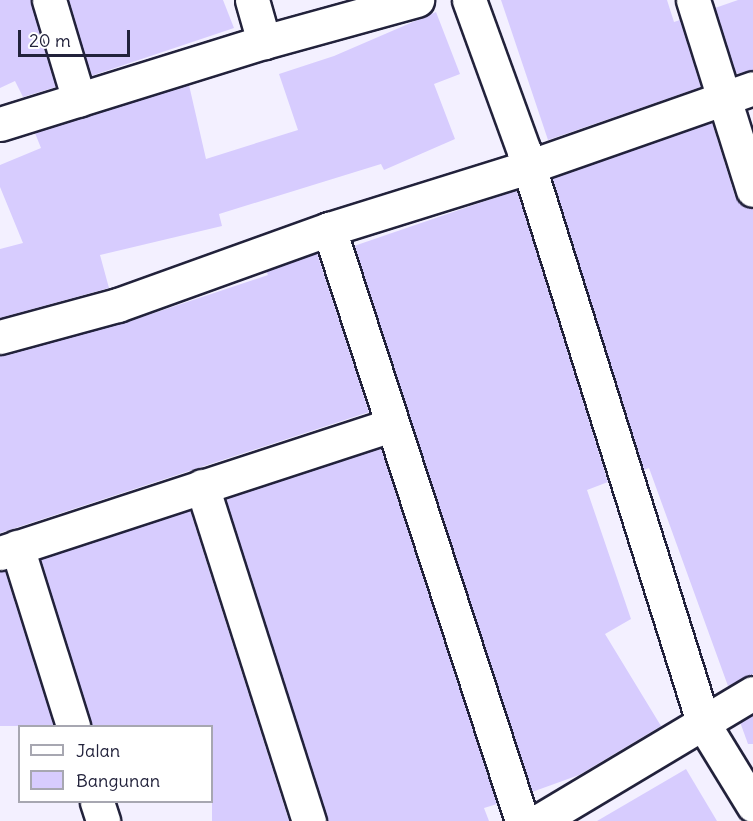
<!DOCTYPE html>
<style>
body{margin:0}
#map{position:relative;width:753px;height:821px;overflow:hidden;background:#f3f0ff;font-family:Delius,sans-serif}
div>[style]{position:absolute}
.building>*{inset:0;background:#d7ccfe}
.roads{filter:drop-shadow(2px 0 #22223b) drop-shadow(-2px 0 #22223b) drop-shadow(0 2px #22223b) drop-shadow(0 -2px #22223b)}
.street>*{height:33px;margin:-16.5px;padding:0 16.5px;transform-origin:16.5px;border-radius:16.5px;background:#fff}
span{translate:-50% -50%;white-space:nowrap;text-align:center;line-height:1.15;-webkit-text-stroke:5px #fff;paint-order:stroke}
.legend{position:absolute;left:18px;top:725px;width:195px;height:78px;box-sizing:border-box;background:#fff;border:2px solid #a7a7b1;margin:0;padding:8px 10px;list-style:none;font-size:18px;color:#22223b}
.legend li{display:flex;align-items:center;gap:12px;height:30px}
.legend b{width:30px;border:2px solid #a7a7b1}
.scale{position:absolute;left:18px;top:30px;width:112px;height:27px;box-sizing:border-box;border:3px solid #22223b;border-top:0;padding-left:8px;font-size:18px;line-height:21px;white-space:nowrap;color:#22223b;-webkit-text-stroke:4px #fff;paint-order:stroke}
</style>
<div id="map">
<div class="building">
<div style="clip-path:polygon(0 0,31px 0,56px 87px,23px 97px,15px 81px,0 88px)"></div>
<div style="clip-path:polygon(69px 0,223px 0,234px 28px,91px 76px)"></div>
<div style="clip-path:polygon(501px 0,667px 0,674px 22px,680px 20px,701px 87px,548px 140px)"></div>
<div style="clip-path:polygon(738px 0,753px 0,753px 70px,736px 74px,715px 8px)"></div>
<div style="clip-path:polygon(436px 12px,460px 74px,434px 84px,455px 139px,384px 170px,381px 164px,219px 214px,222px 226px,100px 255px,109px 288px,0 318px,0 249px,23px 243px,0 187px,0 165px,41px 148px,35px 133px,189px 85px,206px 159px,298px 130px,279px 74px,334px 56px)"></div>
<div style="clip-path:polygon(712px 122px,735px 196px,741px 204px,753px 208px,753px 674px,728px 686px,649px 468px,644px 470px,552px 178px)"></div>
<div style="clip-path:polygon(517px 190px,608px 482px,587px 490px,631px 619px,605px 634px,661px 726px,579px 775px,532px 792px,354px 246px)"></div>
<div style="clip-path:polygon(317px 253px,369px 412px,0 533px,0 355px,124px 323px,268px 275px,266px 271px)"></div>
<div style="clip-path:polygon(381px 448px,497px 804px,484px 808px,489px 821px,327px 821px,226px 499px)"></div>
<div style="clip-path:polygon(190px 510px,289px 821px,212px 821px,212px 726px,91px 726px,41px 559px)"></div>
<div style="clip-path:polygon(0 571px,5px 571px,54px 726px,0 726px)"></div>
<div style="clip-path:polygon(753px 715px,753px 744px,748px 744px,740px 722px)"></div>
<div style="clip-path:polygon(686px 769px,717px 821px,597px 821px)"></div>
</div>
<div class="roads">
<div class="street">
<div style="left:49px;top:0;width:104px;rotate:73.3deg"></div>
<div style="left:252px;top:0;width:44px;rotate:74.1deg"></div>
<div style="left:469px;top:0;width:161px;rotate:70deg"></div>
<div style="left:524px;top:151px;width:602px;rotate:72.59deg"></div>
<div style="left:704px;top:725px;width:94px;rotate:58.5deg"></div>
<div style="left:693px;top:0;width:199px;rotate:72.5deg"></div>
<div style="left:0;top:124px;width:276px;rotate:-17.3deg"></div>
<div style="left:264px;top:42px;width:159px;rotate:-15.4deg"></div>
<div style="left:329px;top:229px;width:623px;rotate:71.94deg"></div>
<div style="left:0;top:337px;width:122px;rotate:-15.2deg"></div>
<div style="left:118px;top:305px;width:224px;rotate:-19.8deg"></div>
<div style="left:329px;top:229px;width:208px;rotate:-17.3deg"></div>
<div style="left:528px;top:167px;width:238px;rotate:-19.3deg"></div>
<div style="left:202px;top:486px;width:352px;rotate:72.3deg"></div>
<div style="left:17px;top:547px;width:188px;rotate:72.6deg"></div>
<div style="left:0;top:553px;width:411px;rotate:-18.1deg"></div>
<div style="left:97px;top:802px;width:20px;rotate:72deg"></div>
<div style="left:539px;top:821px;width:249px;rotate:-30.9deg"></div>
</div>
</div>
<ul class="legend">
<li><b style="height:8px;background:#fff"></b>Jalan</li>
<li><b style="height:16px;background:#d7ccfe"></b>Bangunan</li>
</ul>
<div class="scale">20 m</div>
</div>
